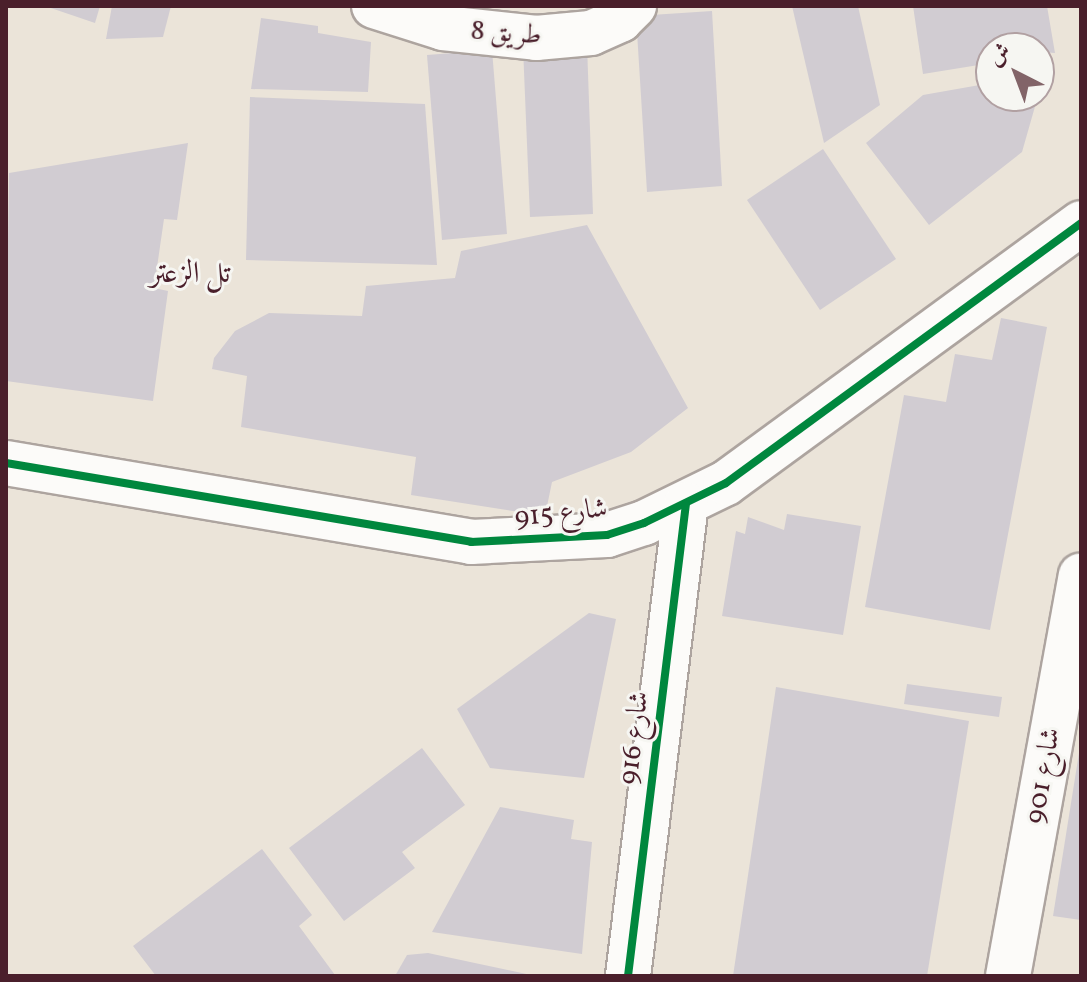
<!DOCTYPE html>
<meta charset="utf-8">
<style>
body{margin:0}
#map{position:relative;width:1087px;height:982px;overflow:hidden;background:#ebe4d9;font-family:Vollkorn,Amiri,serif}
div>[style]{position:absolute}
.building>*{inset:0;background:#d1ccd2}
.roads{filter:drop-shadow(2px 0 #ada49f) drop-shadow(-2px 0 #ada49f) drop-shadow(0 2px #ada49f) drop-shadow(0 -2px #ada49f)}
.minor>*{height:44px;margin:-22px;padding:0 22px;transform-origin:22px;border-radius:22px;background:#fcfbf9}
.cycleway>*{height:8px;margin:-4px;padding:0 4px;transform-origin:4px;border-radius:4px;background:#00873e}
span{translate:-50% -50%;white-space:nowrap;text-align:center;line-height:1.15;-webkit-text-stroke:6px #f6f6f2;paint-order:stroke}
.street-label{font-size:28px;color:#4a1f2b}
.neighbourhood-label{font-size:30px;color:#4a1f2b}
.frame{position:absolute;inset:0;border:8px solid #4a1f2b;pointer-events:none}
.north{position:absolute;left:975px;top:32px;width:80px;height:80px;box-sizing:border-box;background:#f6f6f2;border:2px solid #b1a0a2;border-radius:50%;rotate:318deg;font-size:22px;font-weight:700;line-height:32px;text-align:center;color:#4a1f2b}
.north::after{content:'';display:block;margin:auto;width:28px;height:36px;background:#826468;clip-path:polygon(50% 0,100% 100%,50% 72%,0 100%)}
</style>
<div id="map">
<div class="building">
<div style="clip-path:polygon(45px 6px,100px 6px,95px 23px)"></div>
<div style="clip-path:polygon(112px 6px,171px 6px,163px 37px,106px 39px)"></div>
<div style="clip-path:polygon(792px 6px,858px 6px,880px 105px,824px 143px)"></div>
<div style="clip-path:polygon(913px 6px,1047px 6px,1055px 53px,991px 48px,991px 63px,923px 74px)"></div>
<div style="clip-path:polygon(712px 11px,722px 186px,647px 192px,636px 16px)"></div>
<div style="clip-path:polygon(261px 18px,318px 26px,318px 33px,371px 42px,368px 92px,251px 89px)"></div>
<div style="clip-path:polygon(587px 45px,593px 214px,530px 217px,523px 47px)"></div>
<div style="clip-path:polygon(492px 50px,507px 234px,442px 240px,427px 55px)"></div>
<div style="clip-path:polygon(991px 83px,991px 96px,1038px 96px,1022px 152px,929px 225px,866px 143px,923px 95px)"></div>
<div style="clip-path:polygon(250px 97px,425px 104px,437px 265px,246px 260px)"></div>
<div style="clip-path:polygon(188px 143px,177px 220px,164px 219px,154px 288px,168px 291px,153px 401px,6px 381px,9px 173px)"></div>
<div style="clip-path:polygon(823px 149px,896px 259px,820px 310px,747px 200px)"></div>
<div style="clip-path:polygon(587px 225px,688px 408px,631px 452px,552px 482px,545px 516px,411px 495px,416px 457px,241px 427px,247px 376px,212px 369px,214px 358px,235px 331px,269px 313px,362px 316px,366px 286px,455px 278px,461px 251px)"></div>
<div style="clip-path:polygon(1001px 318px,1047px 327px,990px 630px,865px 607px,904px 395px,946px 402px,955px 354px,992px 360px)"></div>
<div style="clip-path:polygon(787px 514px,861px 526px,843px 635px,722px 616px,736px 531px,745px 534px,748px 517px,784px 530px)"></div>
<div style="clip-path:polygon(589px 613px,616px 619px,584px 778px,490px 768px,457px 709px)"></div>
<div style="clip-path:polygon(907px 684px,1002px 697px,999px 717px,904px 704px)"></div>
<div style="clip-path:polygon(776px 687px,969px 721px,927px 976px,733px 976px)"></div>
<div style="clip-path:polygon(422px 748px,465px 805px,402px 852px,415px 868px,344px 921px,289px 848px)"></div>
<div style="clip-path:polygon(1079px 753px,1081px 753px,1081px 920px,1053px 916px)"></div>
<div style="clip-path:polygon(500px 807px,574px 820px,571px 839px,592px 842px,582px 954px,432px 932px)"></div>
<div style="clip-path:polygon(262px 849px,312px 915px,299px 926px,335px 975px,156px 976px,133px 946px)"></div>
<div style="clip-path:polygon(428px 953px,531px 975px,531px 976px,395px 976px,407px 955px)"></div>
</div>
<div class="roads">
<div class="minor">
<div style="left:374px;top:6px;width:72px;rotate:17.7deg"></div>
<div style="left:443px;top:28px;width:94px;rotate:6.1deg"></div>
<div style="left:536px;top:38px;width:55px;rotate:-5.2deg"></div>
<div style="left:591px;top:33px;width:32px;rotate:-24deg"></div>
<div style="left:620px;top:20px;width:20px;rotate:-45deg"></div>
<div style="left:6px;top:463px;width:472px;rotate:9.6deg"></div>
<div style="left:471px;top:542px;width:136px;rotate:-2.9deg"></div>
<div style="left:607px;top:535px;width:39px;rotate:-18deg"></div>
<div style="left:644px;top:523px;width:91px;rotate:-26deg"></div>
<div style="left:726px;top:483px;width:440px;rotate:-36.2deg"></div>
<div style="left:628px;top:976px;width:475px;rotate:-83deg"></div>
<div style="left:1008px;top:976px;width:407px;rotate:-79.7deg"></div>
</div>
</div>
<div class="cycleway">
<div style="left:6px;top:463px;width:472px;rotate:9.6deg"></div>
<div style="left:471px;top:542px;width:136px;rotate:-2.9deg"></div>
<div style="left:607px;top:535px;width:39px;rotate:-18deg"></div>
<div style="left:644px;top:523px;width:91px;rotate:-26deg"></div>
<div style="left:726px;top:483px;width:440px;rotate:-36.2deg"></div>
<div style="left:628px;top:976px;width:475px;rotate:-83deg"></div>
</div>
<div class="street-label">
<span style="left:506px;top:34px;rotate:4deg">طريق 8</span>
<span style="left:561px;top:514px;rotate:-6deg">شارع 915</span>
<span style="left:635px;top:738px;rotate:-83deg">شارع 916</span>
<span style="left:1044px;top:776px;rotate:-80deg">شارع 901</span>
</div>
<div class="neighbourhood-label">
<span style="left:190px;top:274px">تل الزعتر</span>
</div>
<div class="frame"></div>
<div class="north">ش</div>
</div>
